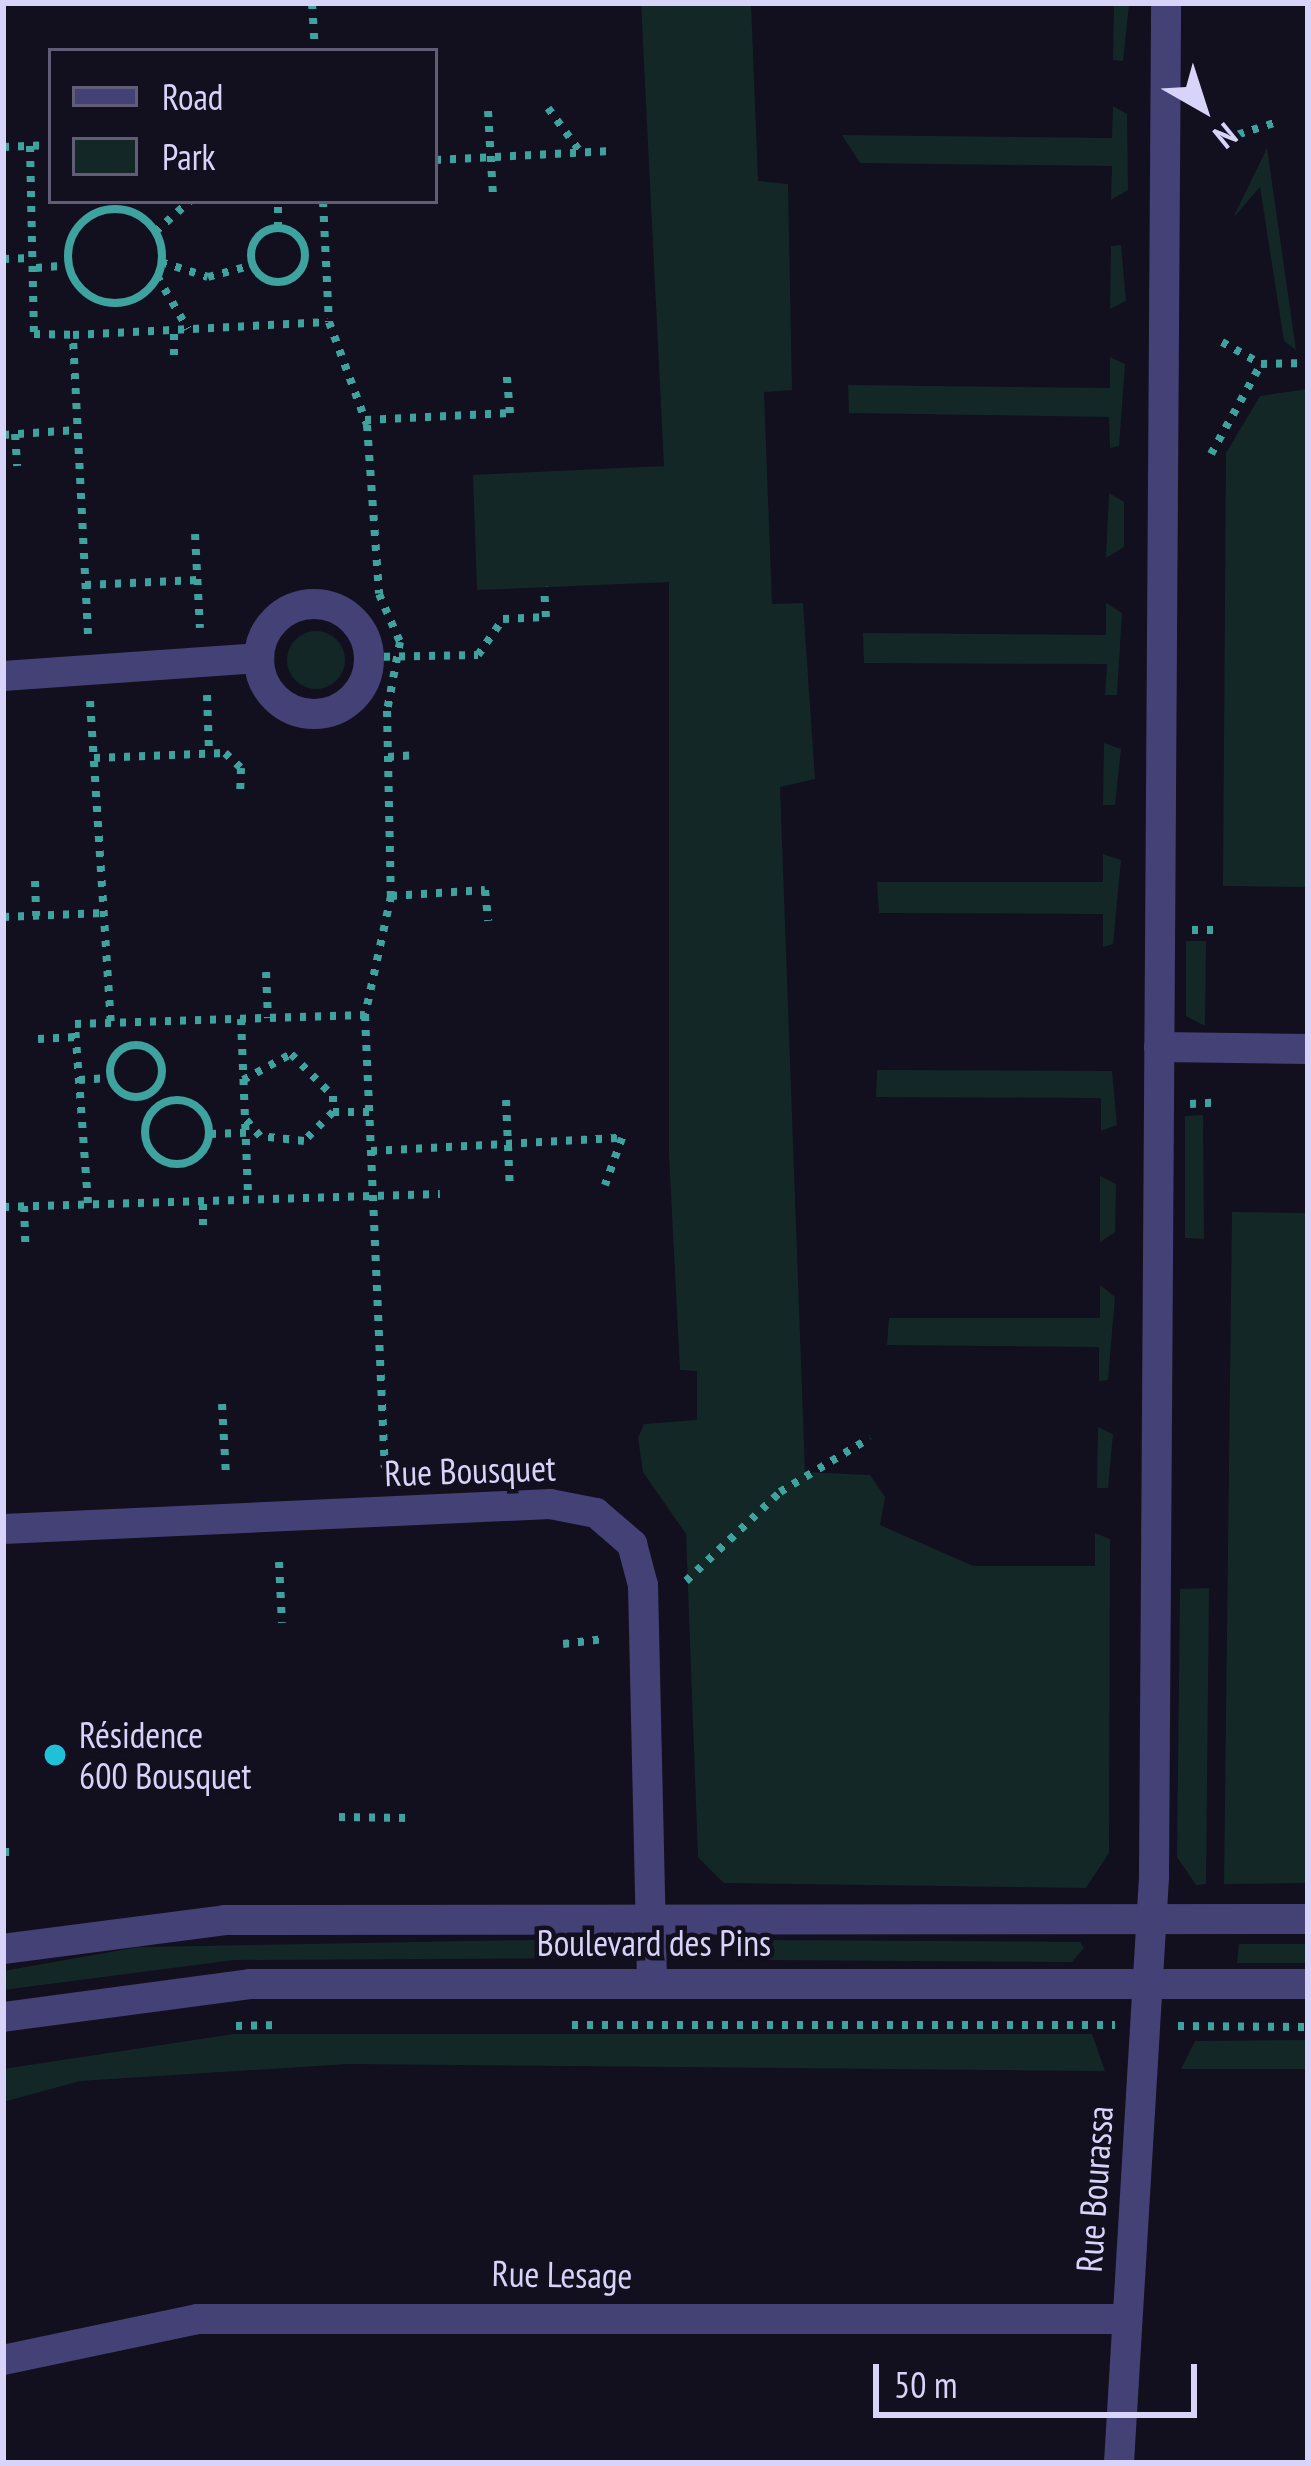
<!DOCTYPE html>
<meta charset="utf-8">
<style>
body{margin:0}
#map{position:relative;width:1311px;height:2466px;overflow:hidden;background:#120f1e;font-family:"PT Sans Narrow",sans-serif}
div>[style]{position:absolute}
.green>*{inset:0;background:#132727}
.round{border-radius:50%}
.path>*{height:8px;margin-top:-4px;transform-origin:0;background:repeating-linear-gradient(90deg,#3ea29e 0 6px,transparent 0 15px)}
.path>.ring{margin:-4px;padding:0;box-sizing:content-box;background:none;border:8px solid #3ea29e;border-radius:50%}
.minor>*{height:30px;margin:-15px;padding:0 15px;transform-origin:15px;border-radius:15px;background:#444177}
.minor>.ring{margin:-15px;padding:0;box-sizing:content-box;background:none;border:30px solid #444177;border-radius:50%}
.dots>*{width:33px;height:33px;translate:-50% -50%;box-sizing:border-box;border:6px solid #120f1e;border-radius:50%}
span{translate:-50% -50%;white-space:nowrap;text-align:center;line-height:1.15;-webkit-text-stroke:9px #120f1e;paint-order:stroke}
.street-label{font-size:36px;color:#d8d3f9}
.poi-label{font-size:36px;color:#d8d3f9}
.left{translate:0 -50%;text-align:left}
.frame{position:absolute;inset:0;border:6px solid #d8d3f9;pointer-events:none}
.legend{position:absolute;left:48px;top:48px;width:390px;height:156px;box-sizing:border-box;background:#120f1e;border:3px solid #615d76;margin:0;padding:15px 21px;list-style:none;font-size:36px;color:#d8d3f9}
.legend li{display:flex;align-items:center;gap:24px;height:60px}
.legend b{width:60px;border:3px solid #615d76}
.north{position:absolute;left:1143px;top:48px;width:120px;height:120px;-webkit-text-stroke:9px #120f1e;paint-order:stroke;rotate:141deg;font-size:33px;font-weight:700;line-height:48px;text-align:center;color:#d8d3f9}
.north::after{content:'';display:block;margin:auto;width:42px;height:54px;background:#d8d3f9;clip-path:polygon(50% 0,100% 100%,50% 72%,0 100%)}
.scale{position:absolute;left:873px;top:2364px;width:324px;height:54px;box-sizing:border-box;border:6px solid #d8d3f9;border-top:0;padding-left:15px;font-size:36px;line-height:42px;white-space:nowrap;color:#d8d3f9;-webkit-text-stroke:9px #120f1e;paint-order:stroke}
</style>
<div id="map">
<div class="green">
<div style="clip-path:polygon(641px 3px,751px 3px,758px 181px,788px 184px,792px 390px,764px 392px,772px 604px,803px 603px,815px 779px,780px 787px,805px 1472px,870px 1475px,885px 1497px,880px 1525px,973px 1566px,1095px 1566px,1095px 1533px,1110px 1539px,1109px 1853px,1086px 1888px,724px 1883px,698px 1857px,686px 1534px,643px 1472px,638px 1438px,644px 1424px,697px 1420px,697px 1371px,680px 1370px,669px 1154px,669px 582px,477px 590px,473px 475px,664px 466px)"></div>
<div style="clip-path:polygon(1114px 3px,1129px 4px,1123px 61px,1113px 60px)"></div>
<div style="clip-path:polygon(1113px 106px,1127px 114px,1128px 190px,1111px 200px,1112px 166px,860px 163px,842px 135px,1112px 138px)"></div>
<div style="clip-path:polygon(1267px 148px,1296px 350px,1284px 341px,1260px 187px,1233px 218px)"></div>
<div style="clip-path:polygon(1121px 245px,1126px 301px,1110px 309px,1111px 246px)"></div>
<div style="clip-path:polygon(1110px 357px,1125px 364px,1119px 446px,1110px 448px,1109px 417px,849px 413px,848px 385px,1110px 388px)"></div>
<div style="clip-path:polygon(1308px 389px,1308px 887px,1223px 886px,1226px 453px,1260px 396px)"></div>
<div style="clip-path:polygon(1109px 493px,1124px 502px,1124px 547px,1106px 558px)"></div>
<div style="clip-path:polygon(1106px 603px,1122px 613px,1117px 695px,1105px 695px,1107px 664px,864px 663px,863px 633px,1106px 635px)"></div>
<div class="round" style="left:287px;top:631px;width:58px;height:58px"></div>
<div style="clip-path:polygon(1104px 743px,1121px 749px,1115px 805px,1103px 805px)"></div>
<div style="clip-path:polygon(1103px 854px,1121px 860px,1113px 944px,1103px 947px,1103px 914px,879px 913px,877px 882px,1103px 882px)"></div>
<div style="clip-path:polygon(1186px 941px,1206px 941px,1205px 1026px,1186px 1016px)"></div>
<div style="clip-path:polygon(877px 1070px,1112px 1071px,1117px 1125px,1101px 1131px,1101px 1098px,876px 1097px)"></div>
<div style="clip-path:polygon(1203px 1115px,1204px 1239px,1185px 1238px,1185px 1116px)"></div>
<div style="clip-path:polygon(1100px 1176px,1116px 1184px,1115px 1232px,1100px 1242px)"></div>
<div style="clip-path:polygon(1232px 1212px,1308px 1213px,1308px 1883px,1224px 1884px)"></div>
<div style="clip-path:polygon(1100px 1285px,1115px 1297px,1108px 1380px,1099px 1381px,1099px 1347px,887px 1345px,889px 1318px,1100px 1318px)"></div>
<div style="clip-path:polygon(1098px 1427px,1113px 1434px,1108px 1488px,1097px 1488px)"></div>
<div style="clip-path:polygon(1209px 1588px,1206px 1884px,1196px 1885px,1177px 1857px,1180px 1589px)"></div>
<div style="clip-path:polygon(585px 1939px,591px 1951px,579px 1958px,234px 1960px,3px 1990px,3px 1971px,139px 1947px)"></div>
<div style="clip-path:polygon(751px 1940px,1080px 1942px,1084px 1948px,1072px 1962px,755px 1960px)"></div>
<div style="clip-path:polygon(1239px 1944px,1308px 1944px,1308px 1963px,1237px 1963px)"></div>
<div style="clip-path:polygon(234px 2034px,1092px 2034px,1105px 2071px,348px 2064px,80px 2081px,3px 2102px,3px 2069px)"></div>
<div style="clip-path:polygon(1308px 2040px,1308px 2069px,1181px 2069px,1195px 2041px)"></div>
</div>
<div class="path">
<div style="left:312px;top:3px;width:48px;rotate:86.4deg"></div>
<div style="left:548px;top:108px;width:56px;rotate:53.7deg"></div>
<div style="left:488px;top:111px;width:84px;rotate:86.6deg"></div>
<div style="left:1224px;top:139px;width:59px;rotate:-17.8deg"></div>
<div style="left:30px;top:146px;width:188px;rotate:88.8deg"></div>
<div style="left:34px;top:334px;width:39px;rotate:1deg"></div>
<div style="left:3px;top:147px;width:48px;rotate:-2.4deg"></div>
<div style="left:435px;top:160px;width:176px;rotate:-2.9deg"></div>
<div style="left:323px;top:201px;width:121px;rotate:87.2deg"></div>
<div style="left:329px;top:322px;width:110px;rotate:69.7deg"></div>
<div style="left:367px;top:425px;width:169px;rotate:85.9deg"></div>
<div style="left:379px;top:594px;width:52px;rotate:66.4deg"></div>
<div style="left:400px;top:642px;width:70px;rotate:100.7deg"></div>
<div style="left:387px;top:711px;width:185px;rotate:88.8deg"></div>
<div style="left:391px;top:896px;width:122px;rotate:102.3deg"></div>
<div style="left:365px;top:1015px;width:453px;rotate:87.5deg"></div>
<div class="ring" style="left:68px;top:209px;width:86px;height:86px"></div>
<div style="left:278px;top:228px;width:27px;rotate:-90deg"></div>
<div class="ring" style="left:251px;top:228px;width:46px;height:46px"></div>
<div style="left:155px;top:232px;width:47px;rotate:-41.5deg"></div>
<div style="left:3px;top:259px;width:28px;rotate:-2deg"></div>
<div style="left:161px;top:262px;width:49px;rotate:17.7deg"></div>
<div style="left:208px;top:277px;width:47px;rotate:-14.9deg"></div>
<div style="left:36px;top:268px;width:32px;rotate:-5deg"></div>
<div style="left:157px;top:276px;width:61px;rotate:59.7deg"></div>
<div style="left:1222px;top:342px;width:45px;rotate:29.4deg"></div>
<div style="left:174px;top:355px;width:26px;rotate:-90deg"></div>
<div style="left:365px;top:420px;width:145px;rotate:-2.8deg"></div>
<div style="left:510px;top:413px;width:38px;rotate:-95deg"></div>
<div style="left:15px;top:434px;width:32px;rotate:86deg"></div>
<div style="left:3px;top:435px;width:74px;rotate:-3.9deg"></div>
<div style="left:1211px;top:454px;width:103px;rotate:-60.9deg"></div>
<div style="left:1261px;top:364px;width:47px;rotate:-1.2deg"></div>
<div style="left:195px;top:534px;width:94px;rotate:87deg"></div>
<div style="left:85px;top:585px;width:113px;rotate:-2.5deg"></div>
<div style="left:88px;top:634px;width:299px;rotate:-92.9deg"></div>
<div style="left:73px;top:335px;width:255px;rotate:-2.9deg"></div>
<div style="left:369px;top:657px;width:109px;rotate:-1.1deg"></div>
<div style="left:478px;top:655px;width:44px;rotate:-55.2deg"></div>
<div style="left:503px;top:619px;width:43px;rotate:-2.7deg"></div>
<div style="left:546px;top:617px;width:30px;rotate:-94deg"></div>
<div style="left:207px;top:695px;width:58px;rotate:88deg"></div>
<div style="left:90px;top:701px;width:323px;rotate:86.3deg"></div>
<div style="left:388px;top:757px;width:28px;rotate:-4deg"></div>
<div style="left:94px;top:758px;width:131px;rotate:-2.2deg"></div>
<div style="left:225px;top:753px;width:22px;rotate:43deg"></div>
<div style="left:241px;top:768px;width:25px;rotate:92deg"></div>
<div style="left:35px;top:881px;width:35px;rotate:88deg"></div>
<div style="left:391px;top:896px;width:94px;rotate:-3.7deg"></div>
<div style="left:485px;top:890px;width:31px;rotate:84deg"></div>
<div style="left:3px;top:917px;width:100px;rotate:-2.3deg"></div>
<div style="left:1192px;top:930px;width:22px"></div>
<div style="left:266px;top:972px;width:46px;rotate:87.5deg"></div>
<div style="left:241px;top:1019px;width:176px;rotate:87.7deg"></div>
<div style="left:38px;top:1039px;width:38px;rotate:-3deg"></div>
<div class="ring" style="left:110px;top:1045px;width:44px;height:44px"></div>
<div style="left:79px;top:1080px;width:32px;rotate:-4deg"></div>
<div style="left:243px;top:1080px;width:55px;rotate:-28.4deg"></div>
<div style="left:291px;top:1054px;width:59px;rotate:45deg"></div>
<div style="left:333px;top:1096px;width:16px;rotate:90deg"></div>
<div style="left:333px;top:1112px;width:41px;rotate:135deg"></div>
<div style="left:304px;top:1141px;width:44px;rotate:-173.5deg"></div>
<div style="left:260px;top:1136px;width:23px;rotate:-131deg"></div>
<div class="ring" style="left:145px;top:1100px;width:56px;height:56px"></div>
<div style="left:506px;top:1100px;width:90px;rotate:87.5deg"></div>
<div style="left:1190px;top:1104px;width:22px;rotate:-3deg"></div>
<div style="left:333px;top:1112px;width:36px"></div>
<div style="left:210px;top:1134px;width:36px;rotate:-2deg"></div>
<div style="left:371px;top:1151px;width:251px;rotate:-3deg"></div>
<div style="left:622px;top:1138px;width:50px;rotate:109.9deg"></div>
<div style="left:88px;top:1203px;width:179px;rotate:-94.2deg"></div>
<div style="left:75px;top:1024px;width:290px;rotate:-1.8deg"></div>
<div style="left:24px;top:1206px;width:38px;rotate:88deg"></div>
<div style="left:3px;top:1207px;width:437px;rotate:-1.7deg"></div>
<div style="left:203px;top:1225px;width:28px;rotate:-90deg"></div>
<div style="left:222px;top:1404px;width:72px;rotate:86.8deg"></div>
<div style="left:279px;top:1562px;width:61px;rotate:87.2deg"></div>
<div style="left:686px;top:1581px;width:129px;rotate:-43.4deg"></div>
<div style="left:780px;top:1492px;width:105px;rotate:-31deg"></div>
<div style="left:563px;top:1644px;width:39px;rotate:-7deg"></div>
<div style="left:339px;top:1817px;width:69px;rotate:0.8deg"></div>
<div style="left:3px;top:1852px;width:11px"></div>
<div style="left:572px;top:2025px;width:543px"></div>
<div style="left:236px;top:2026px;width:45px;rotate:-1.3deg"></div>
<div style="left:1178px;top:2026px;width:130px;rotate:0.4deg"></div>
</div>
<div class="minor">
<div class="ring" style="left:259px;top:604px;width:80px;height:80px"></div>
<div style="left:3px;top:676px;width:257px;rotate:-4deg"></div>
<div style="left:1159px;top:1047px;width:149px;rotate:0.8deg"></div>
<div style="left:3px;top:1529px;width:548px;rotate:-2.62deg"></div>
<div style="left:550px;top:1504px;width:47px;rotate:11.1deg"></div>
<div style="left:596px;top:1513px;width:48px;rotate:40.7deg"></div>
<div style="left:632px;top:1544px;width:42px;rotate:75deg"></div>
<div style="left:643px;top:1585px;width:396px;rotate:88.7deg"></div>
<div style="left:3px;top:1949px;width:224px;rotate:-7.4deg"></div>
<div style="left:225px;top:1920px;width:1083px;rotate:-0.05deg"></div>
<div style="left:3px;top:2017px;width:249px;rotate:-7.6deg"></div>
<div style="left:250px;top:1984px;width:1058px"></div>
<div style="left:3px;top:2360px;width:199px;rotate:-11.9deg"></div>
<div style="left:198px;top:2319px;width:927px"></div>
<div style="left:1119px;top:2463px;width:587px;rotate:-86.58deg"></div>
<div style="left:1154px;top:1877px;width:1874px;rotate:-89.63deg"></div>
</div>
<div class="dots">
<div style="left:55px;top:1755px;background:#1fc1d9"></div>
</div>
<div class="street-label">
<span style="left:470px;top:1470px;rotate:-2deg">Rue Bousquet</span>
<span style="left:654px;top:1943px">Boulevard des Pins</span>
<span style="left:1094px;top:2189px;rotate:-86deg">Rue Bourassa</span>
<span style="left:562px;top:2274px;rotate:1deg">Rue Lesage</span>
</div>
<div class="poi-label">
<span class="left" style="left:79px;top:1755px">Résidence<br>600 Bousquet</span>
</div>
<div class="frame"></div>
<ul class="legend">
<li><b style="height:15px;background:#444177"></b>Road</li>
<li><b style="height:33px;background:#132727"></b>Park</li>
</ul>
<div class="north">N</div>
<div class="scale">50 m</div>
</div>
